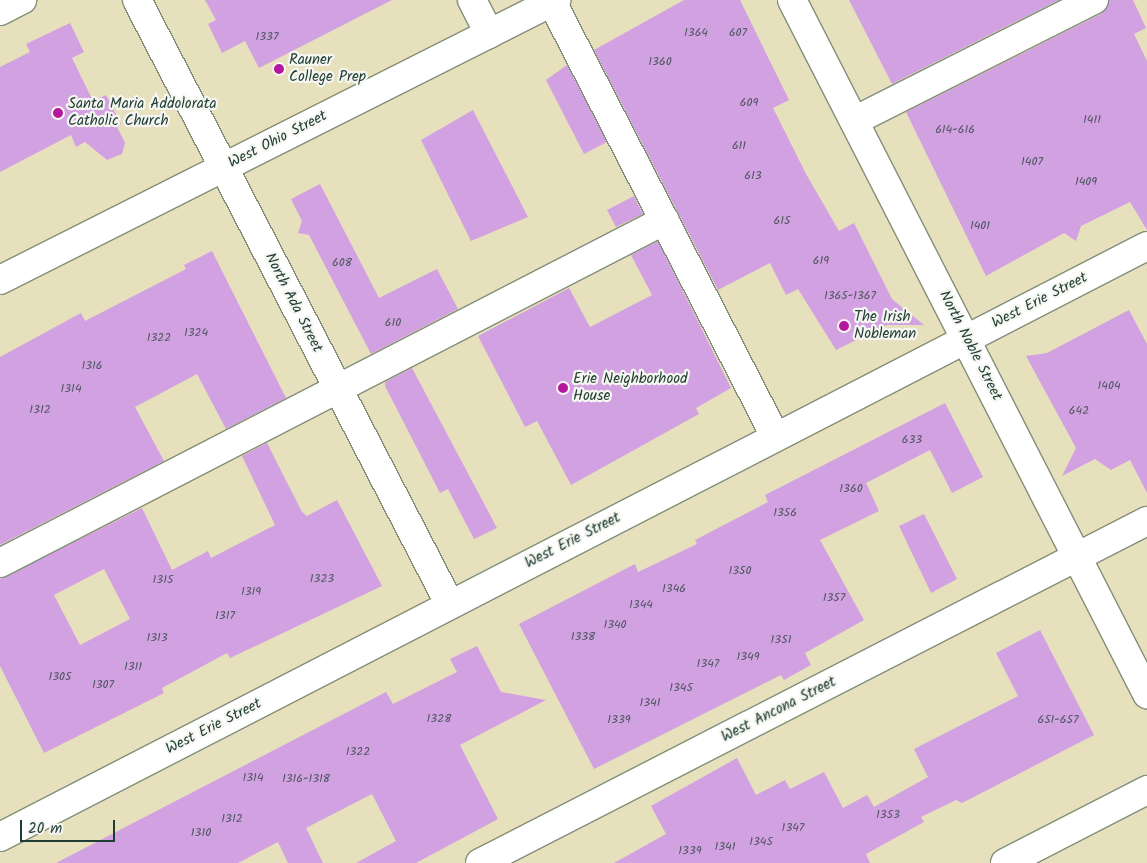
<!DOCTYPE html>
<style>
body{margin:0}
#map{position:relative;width:1147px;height:863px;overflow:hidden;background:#e7e0bc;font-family:Kalam,sans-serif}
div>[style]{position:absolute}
.building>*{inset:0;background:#d2a1e1}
.roads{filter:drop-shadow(1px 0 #838e78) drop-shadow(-1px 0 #838e78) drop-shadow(0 1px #838e78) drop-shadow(0 -1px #838e78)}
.minor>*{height:28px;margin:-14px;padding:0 14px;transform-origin:14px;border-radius:14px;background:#fff}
.dots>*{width:14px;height:14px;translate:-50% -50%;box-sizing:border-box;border:2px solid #f6f6f2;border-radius:50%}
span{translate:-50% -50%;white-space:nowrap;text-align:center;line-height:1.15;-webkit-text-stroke:4.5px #f6f6f2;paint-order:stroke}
.number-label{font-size:12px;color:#4c565f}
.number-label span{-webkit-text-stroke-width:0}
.poi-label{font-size:15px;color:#1f3d34}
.left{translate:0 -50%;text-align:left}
.street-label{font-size:15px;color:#1f3d34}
.scale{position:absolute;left:20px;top:820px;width:95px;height:22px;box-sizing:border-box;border:2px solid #1f3d34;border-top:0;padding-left:6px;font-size:15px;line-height:18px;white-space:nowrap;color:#1f3d34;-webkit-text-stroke:4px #f6f6f2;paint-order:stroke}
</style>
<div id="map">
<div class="building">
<div style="clip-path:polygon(205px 0,392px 0,259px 68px,245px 41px,222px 53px,208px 24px,216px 20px)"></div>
<div style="clip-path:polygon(684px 0,740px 0,789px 100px,773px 108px,806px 174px,839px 231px,854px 223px,892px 299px,924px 325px,887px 325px,836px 350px,798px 289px,786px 295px,770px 263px,718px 290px,594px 50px)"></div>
<div style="clip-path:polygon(849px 0,1059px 0,892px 84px)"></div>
<div style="clip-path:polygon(1109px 0,1133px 0,1146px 28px,1134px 34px,1147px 61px,1147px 230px,1130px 202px,1081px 226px,1076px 241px,1064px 233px,986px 276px,906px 112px,1101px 14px)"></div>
<div style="clip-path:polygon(70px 23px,84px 52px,72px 58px,93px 101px,106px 95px,121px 124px,117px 127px,125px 143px,122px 154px,107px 160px,85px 142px,76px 147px,71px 135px,0 172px,0 67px,30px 52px,26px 44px)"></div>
<div style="clip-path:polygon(567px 65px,607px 142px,584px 154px,546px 80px)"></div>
<div style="clip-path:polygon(473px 110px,528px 217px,471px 241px,421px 140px)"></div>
<div style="clip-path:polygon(320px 184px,379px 298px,437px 269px,458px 309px,371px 354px,309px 235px,298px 233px,302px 221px,291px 199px)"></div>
<div style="clip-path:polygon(634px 196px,643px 214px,616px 227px,607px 210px)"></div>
<div style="clip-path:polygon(658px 241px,731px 388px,696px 408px,699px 414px,571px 485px,537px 421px,525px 427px,478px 336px,569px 288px,590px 327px,652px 295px,631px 255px)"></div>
<div style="clip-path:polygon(212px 251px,286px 398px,226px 429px,197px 374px,135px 407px,164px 461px,0 545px,0 357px,81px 313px,85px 321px,186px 269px,184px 265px)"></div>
<div style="clip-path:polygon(1129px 310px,1147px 344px,1147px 493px,1130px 460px,1111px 470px,1095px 459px,1062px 476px,1076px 448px,1026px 356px,1047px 353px)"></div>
<div style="clip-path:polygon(412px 368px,497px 528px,474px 539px,448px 489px,440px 493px,385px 386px,385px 382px)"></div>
<div style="clip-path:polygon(945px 403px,983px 477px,952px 493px,930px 450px,866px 483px,879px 511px,820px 540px,864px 620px,805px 653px,811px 665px,784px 680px,781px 675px,594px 769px,519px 624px,635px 564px,638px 572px,697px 544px,695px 540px,768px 502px,765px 495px)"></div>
<div style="clip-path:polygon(evenodd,267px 443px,302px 512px,307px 516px,337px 500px,382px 586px,230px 658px,227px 653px,162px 688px,164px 693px,44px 753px,0 666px,0 579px,142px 508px,172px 570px,208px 551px,211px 558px,275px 525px,242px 456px,267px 443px,104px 569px,130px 619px,80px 645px,54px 595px,104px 569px)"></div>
<div style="clip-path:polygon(924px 514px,957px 579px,931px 593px,899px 526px)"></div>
<div style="clip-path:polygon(1040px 630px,1094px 735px,962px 803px,956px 800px,921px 817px,924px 822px,866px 854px,870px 863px,614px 863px,666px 834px,651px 806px,737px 758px,756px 795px,785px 780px,790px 789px,824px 772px,843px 808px,867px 795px,874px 807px,928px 777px,914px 749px,1018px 696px,996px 653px)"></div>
<div style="clip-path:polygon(477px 646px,501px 692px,546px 700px,460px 745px,498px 819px,416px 863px,356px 863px,396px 841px,372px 794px,306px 828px,323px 863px,288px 863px,278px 842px,238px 863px,56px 863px,386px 692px,393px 704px,457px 672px,450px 659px)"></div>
</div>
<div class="roads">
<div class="minor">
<div style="left:137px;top:0;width:681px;rotate:62.64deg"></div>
<div style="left:472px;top:0;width:38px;rotate:63deg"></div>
<div style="left:792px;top:0;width:780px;rotate:62.91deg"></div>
<div style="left:552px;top:2px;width:489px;rotate:62.8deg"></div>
<div style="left:0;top:11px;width:25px;rotate:-27deg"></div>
<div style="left:854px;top:121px;width:269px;rotate:-26.8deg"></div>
<div style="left:0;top:280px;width:623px;rotate:-26.73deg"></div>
<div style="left:0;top:563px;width:748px;rotate:-27.28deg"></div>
<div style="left:0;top:837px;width:1290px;rotate:-27.26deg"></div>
<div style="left:480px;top:863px;width:750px;rotate:-27.15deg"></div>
<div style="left:1005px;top:863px;width:160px;rotate:-27.2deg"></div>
</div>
</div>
<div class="dots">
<div style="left:279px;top:69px;background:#b5179e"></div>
<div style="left:58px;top:113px;background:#b5179e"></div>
<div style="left:844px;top:326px;background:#b5179e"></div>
<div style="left:563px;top:388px;background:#b5179e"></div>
</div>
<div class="number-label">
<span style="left:696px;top:33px">1364</span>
<span style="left:738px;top:33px">607</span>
<span style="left:267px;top:37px">1337</span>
<span style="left:660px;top:62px">1360</span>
<span style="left:749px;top:103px">609</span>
<span style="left:1092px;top:120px">1411</span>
<span style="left:955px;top:130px">614-616</span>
<span style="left:739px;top:146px">611</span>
<span style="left:1032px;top:162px">1407</span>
<span style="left:753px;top:176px">613</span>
<span style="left:1086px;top:182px">1409</span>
<span style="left:782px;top:221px">615</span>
<span style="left:980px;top:226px">1401</span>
<span style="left:821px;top:261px">619</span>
<span style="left:342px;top:263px">608</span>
<span style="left:850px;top:296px">1365-1367</span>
<span style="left:393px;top:323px">610</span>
<span style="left:196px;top:333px">1324</span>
<span style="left:159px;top:338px">1322</span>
<span style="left:92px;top:366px">1316</span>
<span style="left:1109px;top:386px">1404</span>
<span style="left:71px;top:389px">1314</span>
<span style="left:40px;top:410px">1312</span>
<span style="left:1079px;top:411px">642</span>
<span style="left:912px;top:440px">633</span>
<span style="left:851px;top:489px">1360</span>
<span style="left:785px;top:513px">1356</span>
<span style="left:740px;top:571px">1350</span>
<span style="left:322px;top:579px">1323</span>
<span style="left:163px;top:580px">1315</span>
<span style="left:674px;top:589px">1346</span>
<span style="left:251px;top:592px">1319</span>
<span style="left:834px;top:598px">1357</span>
<span style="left:641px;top:605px">1344</span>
<span style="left:225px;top:616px">1317</span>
<span style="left:615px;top:625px">1340</span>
<span style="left:583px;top:637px">1338</span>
<span style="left:157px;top:638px">1313</span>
<span style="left:781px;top:640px">1351</span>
<span style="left:748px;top:657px">1349</span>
<span style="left:708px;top:664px">1347</span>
<span style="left:133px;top:667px">1311</span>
<span style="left:60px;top:677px">1305</span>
<span style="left:103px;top:685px">1307</span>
<span style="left:681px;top:688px">1345</span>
<span style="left:650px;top:703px">1341</span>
<span style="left:439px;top:719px">1328</span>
<span style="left:619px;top:720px">1339</span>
<span style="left:1058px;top:720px">651-657</span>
<span style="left:358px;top:752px">1322</span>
<span style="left:253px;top:778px">1314</span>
<span style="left:306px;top:779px">1316-1318</span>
<span style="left:888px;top:815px">1353</span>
<span style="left:232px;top:819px">1312</span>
<span style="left:793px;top:828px">1347</span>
<span style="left:201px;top:833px">1310</span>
<span style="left:761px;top:842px">1345</span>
<span style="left:725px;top:847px">1341</span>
<span style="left:690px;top:851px">1339</span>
</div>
<div class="poi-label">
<span class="left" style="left:289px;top:69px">Rauner<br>College Prep</span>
<span class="left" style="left:68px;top:113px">Santa Maria Addolorata<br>Catholic Church</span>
<span class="left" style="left:854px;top:326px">The Irish<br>Nobleman</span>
<span class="left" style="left:573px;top:388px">Erie Neighborhood<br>House</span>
</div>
<div class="street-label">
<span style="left:278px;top:140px;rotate:-27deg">West Ohio Street</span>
<span style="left:1040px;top:301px;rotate:-27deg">West Erie Street</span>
<span style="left:293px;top:303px;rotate:63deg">North Ada Street</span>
<span style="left:970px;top:346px;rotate:63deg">North Noble Street</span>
<span style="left:573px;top:541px;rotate:-27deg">West Erie Street</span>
<span style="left:779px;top:710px;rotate:-27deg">West Ancona Street</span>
<span style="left:214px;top:727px;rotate:-27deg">West Erie Street</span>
</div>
<div class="scale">20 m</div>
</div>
